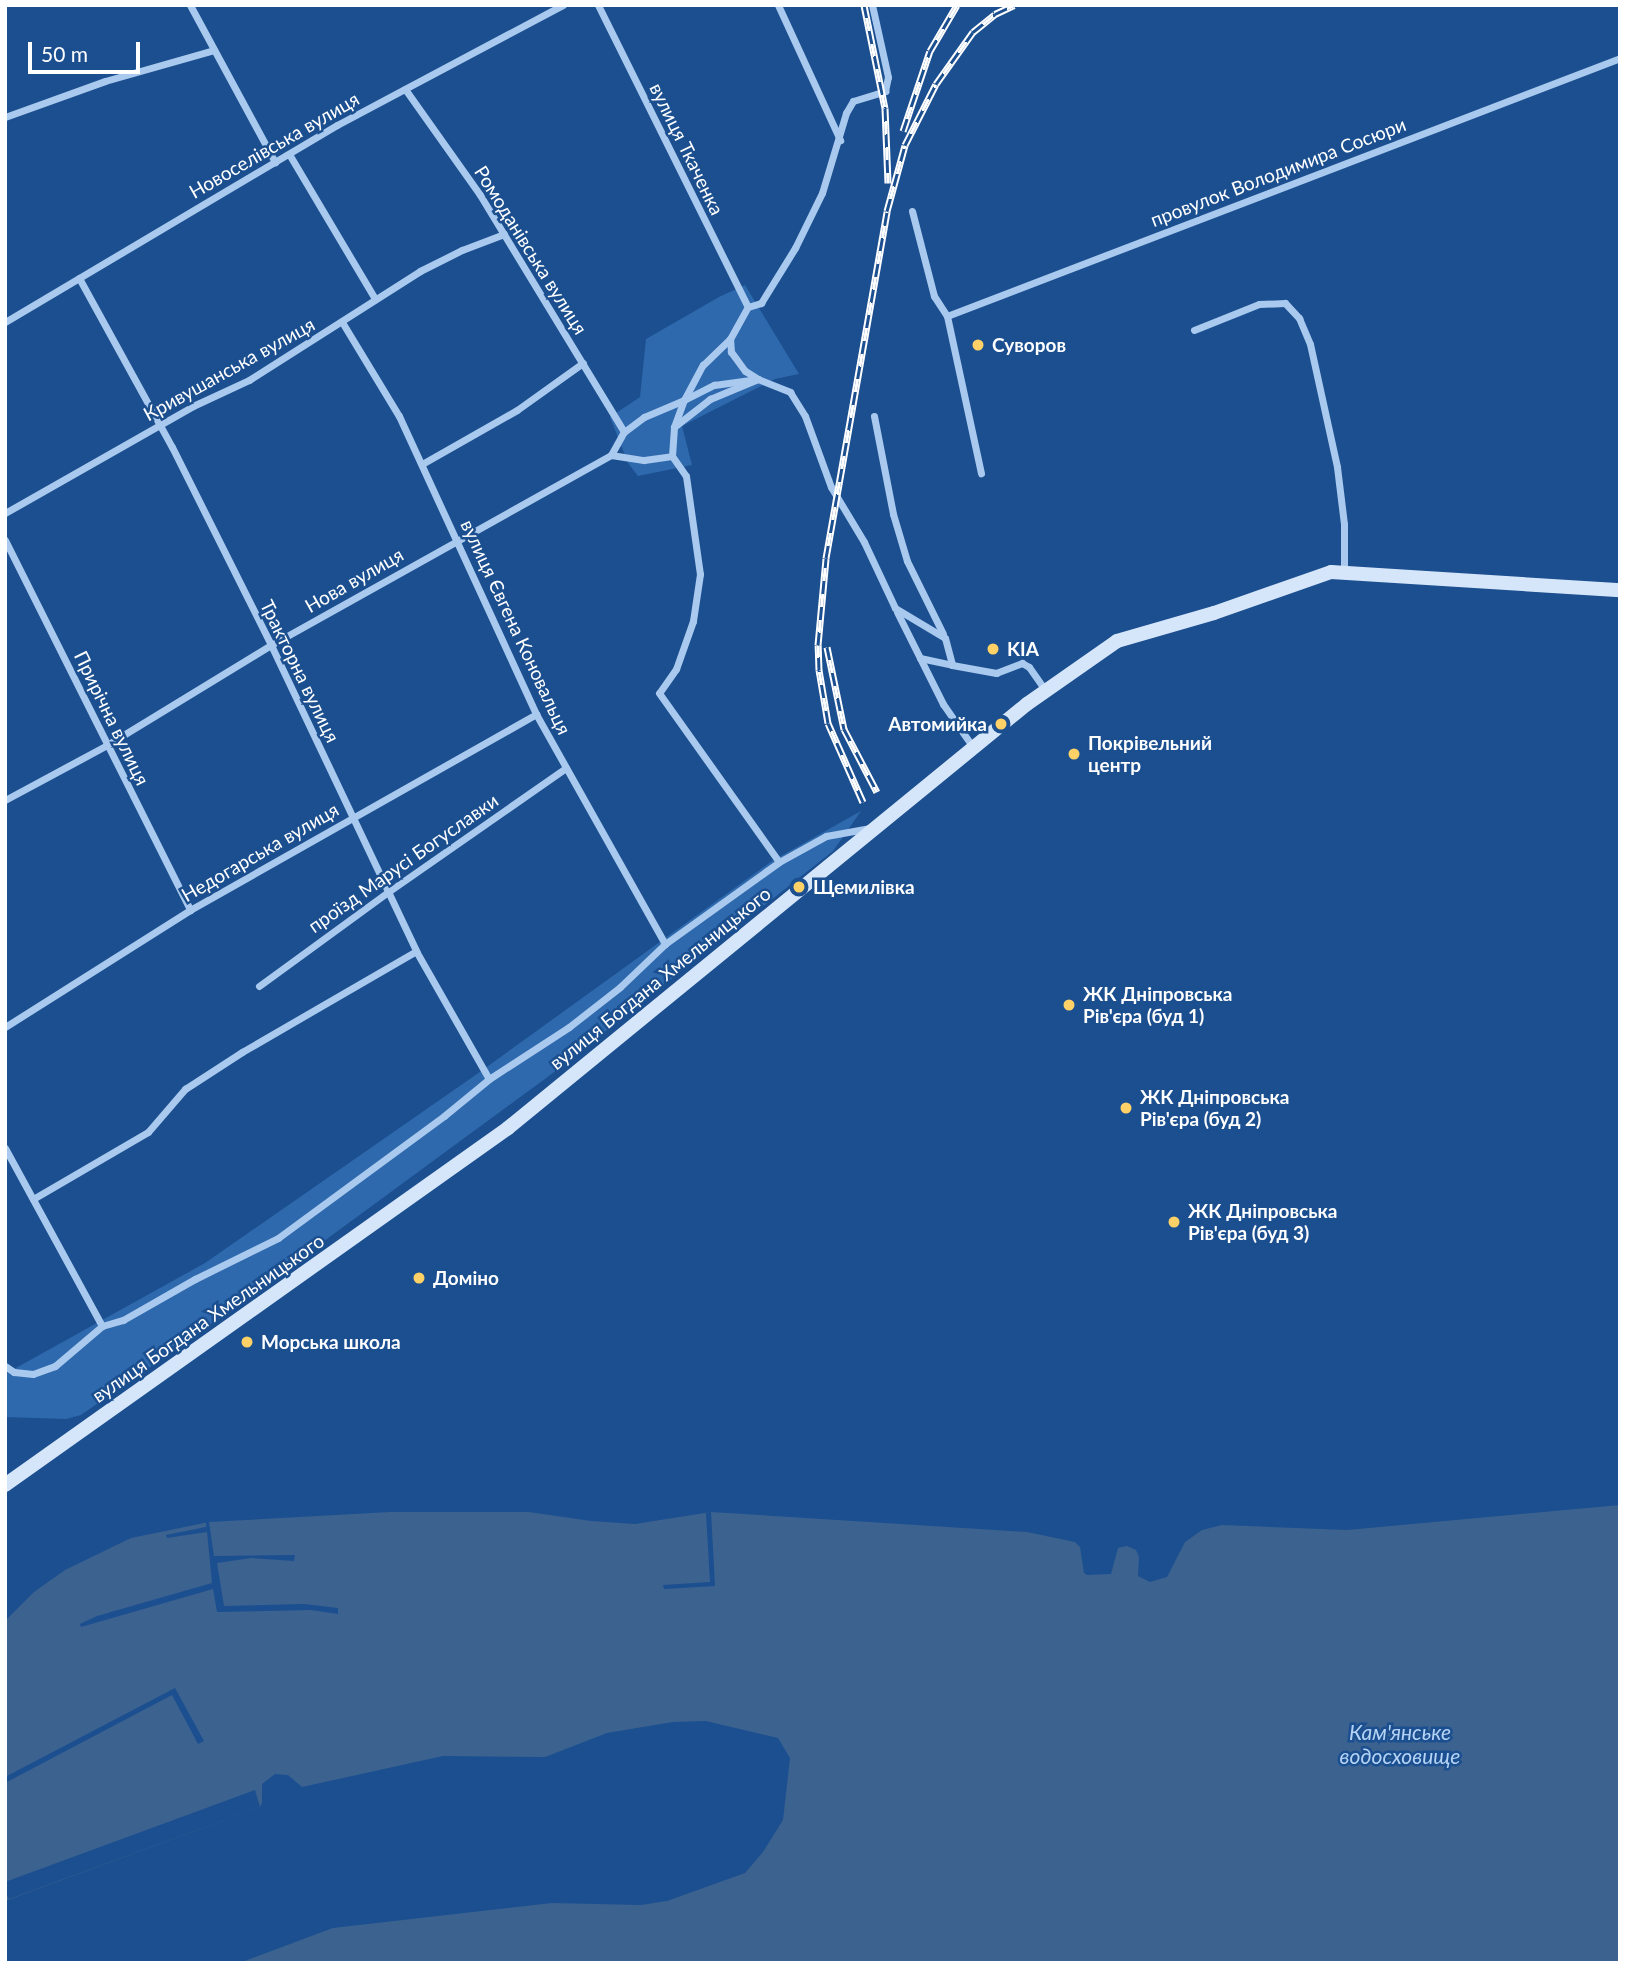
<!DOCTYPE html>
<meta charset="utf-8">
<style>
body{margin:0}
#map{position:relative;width:1625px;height:1968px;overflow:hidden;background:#1b4f8f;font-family:Lato,sans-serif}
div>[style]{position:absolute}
.green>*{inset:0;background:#2e69ad}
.water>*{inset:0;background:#3c6290}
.pier>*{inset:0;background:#1b4f8f}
.street>*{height:7px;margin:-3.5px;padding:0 3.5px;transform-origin:3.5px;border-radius:3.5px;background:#a9c9ee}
.secondary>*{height:14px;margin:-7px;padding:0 7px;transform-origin:7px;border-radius:7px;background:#d6e6fa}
.rail>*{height:7px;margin-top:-3.5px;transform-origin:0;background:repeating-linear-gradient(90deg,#1b4f8f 0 13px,#fff 0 26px);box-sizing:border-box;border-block:2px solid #fff}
.dots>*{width:19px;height:19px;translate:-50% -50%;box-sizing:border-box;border:4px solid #1b4f8f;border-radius:50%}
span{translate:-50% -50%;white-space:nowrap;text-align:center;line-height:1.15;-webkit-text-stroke:5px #1b4f8f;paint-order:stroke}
.street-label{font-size:19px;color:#fff}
.poi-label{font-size:19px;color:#fff;font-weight:700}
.left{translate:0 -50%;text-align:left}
.right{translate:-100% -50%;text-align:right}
.water-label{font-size:21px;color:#b5d3f5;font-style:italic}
.frame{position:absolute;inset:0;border:7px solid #fff;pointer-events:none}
.scale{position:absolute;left:28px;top:42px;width:112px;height:32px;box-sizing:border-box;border:4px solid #fff;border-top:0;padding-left:9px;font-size:21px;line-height:24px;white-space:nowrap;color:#fff;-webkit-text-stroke:5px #1b4f8f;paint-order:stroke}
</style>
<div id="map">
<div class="green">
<div style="clip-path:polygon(745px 285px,799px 374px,775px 379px,682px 426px,692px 465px,638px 476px,628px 463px,610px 417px,640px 397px,646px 339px,719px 297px)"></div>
<div style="clip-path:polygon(861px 811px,833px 851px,549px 1076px,192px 1338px,81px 1415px,66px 1419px,5px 1417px,5px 1374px,205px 1263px,477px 1074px,772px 861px)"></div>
</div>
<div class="water">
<div style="clip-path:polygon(1620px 1505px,1620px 1963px,239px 1963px,333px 1928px,552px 1903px,641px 1905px,667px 1901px,745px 1873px,763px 1852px,783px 1820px,790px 1758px,778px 1738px,706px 1721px,673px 1722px,607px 1733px,545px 1757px,443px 1756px,302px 1787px,288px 1775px,275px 1774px,262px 1784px,262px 1803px,260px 1807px,5px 1901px,5px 1621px,34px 1592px,65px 1570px,131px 1538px,209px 1522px,390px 1512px,529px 1512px,591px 1521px,635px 1524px,711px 1512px,1027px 1532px,1075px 1542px,1080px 1547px,1084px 1573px,1087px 1575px,1111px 1574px,1118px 1548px,1127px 1546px,1136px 1550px,1139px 1557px,1138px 1576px,1150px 1582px,1167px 1577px,1185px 1542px,1202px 1530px,1222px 1525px,1347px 1530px)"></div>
</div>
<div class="pier">
<div style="clip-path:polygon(711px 1512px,715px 1586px,664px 1589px,663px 1585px,710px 1582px,706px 1513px)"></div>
<div style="clip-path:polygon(206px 1522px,209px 1522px,214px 1556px,295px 1555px,294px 1561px,251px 1558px,217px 1563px,224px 1606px,304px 1604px,338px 1608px,338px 1614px,311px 1610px,217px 1612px,213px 1589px,81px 1627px,80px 1624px,97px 1616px,212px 1583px,207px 1532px,167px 1538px,166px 1535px,206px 1527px)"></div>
<div style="clip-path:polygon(175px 1688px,204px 1741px,198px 1744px,172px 1695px,5px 1783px,5px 1777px)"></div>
<div style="clip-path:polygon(255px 1790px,260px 1807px,9px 1899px,5px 1892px,5px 1882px)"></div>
</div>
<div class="street">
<div style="left:190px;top:5px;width:179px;rotate:61.6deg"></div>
<div style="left:598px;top:5px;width:337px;rotate:63.6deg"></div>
<div style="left:778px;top:5px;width:149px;rotate:65.3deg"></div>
<div style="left:405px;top:89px;width:130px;rotate:54.7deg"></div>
<div style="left:480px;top:195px;width:277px;rotate:58.7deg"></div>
<div style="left:5px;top:117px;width:106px;rotate:-19.8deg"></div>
<div style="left:105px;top:81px;width:113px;rotate:-15.9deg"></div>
<div style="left:289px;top:154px;width:169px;rotate:59.3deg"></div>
<div style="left:912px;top:211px;width:88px;rotate:75.5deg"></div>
<div style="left:934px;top:296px;width:24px;rotate:57deg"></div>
<div style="left:947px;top:316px;width:161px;rotate:77.8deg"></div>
<div style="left:79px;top:278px;width:193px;rotate:61.2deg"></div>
<div style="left:172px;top:447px;width:221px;rotate:63.4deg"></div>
<div style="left:271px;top:645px;width:339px;rotate:64.6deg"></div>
<div style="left:416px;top:951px;width:147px;rotate:60.3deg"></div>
<div style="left:748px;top:307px;width:14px;rotate:-17deg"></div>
<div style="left:761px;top:303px;width:65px;rotate:-58.3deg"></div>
<div style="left:795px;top:248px;width:61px;rotate:-63.9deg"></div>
<div style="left:822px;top:193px;width:84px;rotate:-73.3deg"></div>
<div style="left:846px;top:113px;width:14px;rotate:-60deg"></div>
<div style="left:853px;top:101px;width:34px;rotate:-17deg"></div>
<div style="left:885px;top:91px;width:14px;rotate:-78deg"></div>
<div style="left:888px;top:77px;width:74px;rotate:-102.5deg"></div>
<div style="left:947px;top:316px;width:721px;rotate:-20.97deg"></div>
<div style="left:5px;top:322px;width:386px;rotate:-30.7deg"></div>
<div style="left:337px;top:125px;width:256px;rotate:-28deg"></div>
<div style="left:342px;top:322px;width:110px;rotate:58.8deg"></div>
<div style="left:399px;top:416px;width:328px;rotate:65.3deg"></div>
<div style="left:536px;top:714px;width:264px;rotate:60.7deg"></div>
<div style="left:1194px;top:330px;width:70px;rotate:-21.8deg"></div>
<div style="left:1259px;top:304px;width:26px;rotate:-2deg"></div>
<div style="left:1285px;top:303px;width:21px;rotate:47deg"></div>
<div style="left:1299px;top:318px;width:28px;rotate:67deg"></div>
<div style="left:1310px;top:344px;width:126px;rotate:77.6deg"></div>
<div style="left:1337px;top:467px;width:57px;rotate:83deg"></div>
<div style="left:1344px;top:524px;width:48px;rotate:90deg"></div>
<div style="left:874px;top:416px;width:100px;rotate:79deg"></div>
<div style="left:893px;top:514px;width:49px;rotate:73.4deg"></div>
<div style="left:907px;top:561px;width:81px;rotate:63.7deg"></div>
<div style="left:674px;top:427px;width:46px;rotate:-37.9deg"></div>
<div style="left:710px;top:399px;width:52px;rotate:-22.6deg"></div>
<div style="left:758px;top:379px;width:35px;rotate:22deg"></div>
<div style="left:790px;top:392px;width:28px;rotate:58deg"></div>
<div style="left:805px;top:416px;width:76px;rotate:69.9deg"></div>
<div style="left:831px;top:487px;width:64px;rotate:59deg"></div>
<div style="left:864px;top:542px;width:73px;rotate:64.8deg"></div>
<div style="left:895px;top:608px;width:58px;rotate:31deg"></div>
<div style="left:945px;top:638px;width:28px;rotate:75deg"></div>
<div style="left:952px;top:665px;width:45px;rotate:10.3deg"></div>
<div style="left:996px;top:673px;width:28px;rotate:-21deg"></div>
<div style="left:1022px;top:663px;width:8px;rotate:30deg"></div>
<div style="left:1029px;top:667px;width:29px;rotate:55deg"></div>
<div style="left:611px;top:455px;width:26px;rotate:-61deg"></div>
<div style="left:624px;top:432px;width:25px;rotate:-37deg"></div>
<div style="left:644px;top:417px;width:43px;rotate:-23deg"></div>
<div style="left:684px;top:400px;width:40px;rotate:-62deg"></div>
<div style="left:703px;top:365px;width:37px;rotate:-44deg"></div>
<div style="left:672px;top:456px;width:24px;rotate:55deg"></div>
<div style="left:686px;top:476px;width:99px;rotate:81.9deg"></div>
<div style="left:700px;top:574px;width:48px;rotate:98.5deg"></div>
<div style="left:693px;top:621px;width:51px;rotate:109.5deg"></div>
<div style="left:676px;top:669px;width:29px;rotate:125deg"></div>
<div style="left:659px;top:693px;width:207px;rotate:54.6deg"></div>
<div style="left:422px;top:464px;width:109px;rotate:-29.6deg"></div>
<div style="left:517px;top:410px;width:81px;rotate:-35.5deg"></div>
<div style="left:5px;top:513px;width:216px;rotate:-29.6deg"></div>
<div style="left:193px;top:406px;width:62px;rotate:-24.9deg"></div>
<div style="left:249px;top:380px;width:203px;rotate:-32.5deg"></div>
<div style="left:420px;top:271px;width:47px;rotate:-26.6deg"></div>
<div style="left:462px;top:250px;width:45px;rotate:-20.9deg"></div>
<div style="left:5px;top:540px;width:414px;rotate:63.4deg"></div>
<div style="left:897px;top:612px;width:103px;rotate:63.4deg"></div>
<div style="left:943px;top:704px;width:52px;rotate:55.1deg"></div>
<div style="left:920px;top:658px;width:33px;rotate:12deg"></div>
<div style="left:5px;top:800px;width:116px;rotate:-28.3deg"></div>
<div style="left:107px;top:745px;width:192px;rotate:-31.4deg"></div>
<div style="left:271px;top:645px;width:389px;rotate:-29.2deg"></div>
<div style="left:611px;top:455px;width:33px;rotate:9deg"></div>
<div style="left:644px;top:460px;width:28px;rotate:-8deg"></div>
<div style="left:672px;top:456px;width:29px;rotate:-86deg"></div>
<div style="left:674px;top:427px;width:29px;rotate:-70deg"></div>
<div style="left:684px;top:400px;width:34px;rotate:-27deg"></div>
<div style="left:714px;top:385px;width:44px;rotate:-7.8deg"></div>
<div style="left:758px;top:379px;width:15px;rotate:-148deg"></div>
<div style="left:745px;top:371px;width:24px;rotate:-126deg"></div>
<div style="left:731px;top:352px;width:13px;rotate:-94deg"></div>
<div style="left:730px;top:339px;width:37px;rotate:-61deg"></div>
<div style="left:259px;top:986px;width:160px;rotate:-36.1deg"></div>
<div style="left:388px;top:892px;width:217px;rotate:-34.9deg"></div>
<div style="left:5px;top:1027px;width:219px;rotate:-32.3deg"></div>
<div style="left:190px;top:910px;width:398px;rotate:-29.5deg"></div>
<div style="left:5px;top:1148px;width:203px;rotate:61.4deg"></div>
<div style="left:33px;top:1199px;width:133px;rotate:-30.2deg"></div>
<div style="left:148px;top:1132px;width:57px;rotate:-49.3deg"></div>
<div style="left:185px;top:1089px;width:68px;rotate:-33deg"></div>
<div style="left:242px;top:1052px;width:201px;rotate:-30.1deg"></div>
<div style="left:5px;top:1366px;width:11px;rotate:34deg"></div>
<div style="left:14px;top:1372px;width:19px;rotate:6deg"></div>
<div style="left:33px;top:1374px;width:23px;rotate:-20deg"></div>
<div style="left:55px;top:1366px;width:62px;rotate:-40.4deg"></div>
<div style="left:102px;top:1326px;width:22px;rotate:-16deg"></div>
<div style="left:123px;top:1320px;width:83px;rotate:-29.7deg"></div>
<div style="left:195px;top:1279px;width:93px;rotate:-26.3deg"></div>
<div style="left:278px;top:1238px;width:206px;rotate:-36.3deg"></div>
<div style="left:444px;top:1116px;width:58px;rotate:-39.4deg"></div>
<div style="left:489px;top:1079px;width:95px;rotate:-33deg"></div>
<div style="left:569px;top:1027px;width:65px;rotate:-38.1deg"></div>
<div style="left:620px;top:987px;width:62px;rotate:-43.7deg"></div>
<div style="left:665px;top:944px;width:140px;rotate:-35.7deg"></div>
<div style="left:779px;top:862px;width:54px;rotate:-29deg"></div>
<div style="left:826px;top:836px;width:45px;rotate:-10.3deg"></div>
</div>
<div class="secondary">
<div style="left:5px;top:1485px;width:617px;rotate:-35.36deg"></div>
<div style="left:508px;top:1128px;width:670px;rotate:-39.25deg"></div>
<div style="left:1027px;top:704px;width:110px;rotate:-35deg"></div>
<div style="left:1117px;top:641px;width:101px;rotate:-16.1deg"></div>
<div style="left:1214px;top:613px;width:124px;rotate:-19.3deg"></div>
<div style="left:1331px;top:572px;width:290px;rotate:3.6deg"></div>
</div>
<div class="rail">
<div style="left:864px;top:5px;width:105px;rotate:78.5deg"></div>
<div style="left:885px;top:108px;width:75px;rotate:87.7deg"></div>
<div style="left:903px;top:131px;width:84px;rotate:-71.4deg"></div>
<div style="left:930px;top:51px;width:53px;rotate:-59.6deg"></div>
<div style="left:827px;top:647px;width:84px;rotate:78.3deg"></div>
<div style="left:844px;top:729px;width:71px;rotate:62.4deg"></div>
<div style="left:863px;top:802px;width:86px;rotate:-113.9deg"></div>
<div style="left:828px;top:723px;width:54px;rotate:-99.6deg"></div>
<div style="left:819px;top:670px;width:25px;rotate:-92deg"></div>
<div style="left:818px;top:645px;width:87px;rotate:-84.7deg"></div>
<div style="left:826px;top:558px;width:352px;rotate:-80deg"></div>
<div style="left:887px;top:211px;width:68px;rotate:-74.7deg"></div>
<div style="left:905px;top:145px;width:68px;rotate:-63.1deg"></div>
<div style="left:936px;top:84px;width:64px;rotate:-54.6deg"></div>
<div style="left:973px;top:32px;width:28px;rotate:-39deg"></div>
<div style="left:995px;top:14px;width:21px;rotate:-25deg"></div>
</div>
<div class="dots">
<div style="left:978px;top:345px;background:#ffd166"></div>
<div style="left:993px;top:649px;background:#ffd166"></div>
<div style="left:1001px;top:724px;background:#ffd166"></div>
<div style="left:1074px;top:754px;background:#ffd166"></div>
<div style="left:799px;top:887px;background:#ffd166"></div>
<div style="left:1069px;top:1005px;background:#ffd166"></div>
<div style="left:1126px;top:1108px;background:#ffd166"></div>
<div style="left:1174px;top:1222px;background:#ffd166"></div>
<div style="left:419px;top:1278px;background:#ffd166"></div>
<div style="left:247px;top:1342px;background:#ffd166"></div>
</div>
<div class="street-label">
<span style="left:274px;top:145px;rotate:-30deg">Новоселівська вулиця</span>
<span style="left:687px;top:149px;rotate:64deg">вулиця Ткаченка</span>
<span style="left:1278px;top:172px;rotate:-21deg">провулок Володимира Сосюри</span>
<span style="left:531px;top:250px;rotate:58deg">Ромоданівська вулиця</span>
<span style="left:229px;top:369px;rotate:-29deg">Кривушанська вулиця</span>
<span style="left:354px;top:580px;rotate:-30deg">Нова вулиця</span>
<span style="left:516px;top:627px;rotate:65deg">вулиця Євгена Коновальця</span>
<span style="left:300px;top:671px;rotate:64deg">Тракторна вулиця</span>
<span style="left:112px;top:718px;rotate:64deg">Прирічна вулиця</span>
<span style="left:260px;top:852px;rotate:-30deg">Недогарська вулиця</span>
<span style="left:403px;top:863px;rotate:-35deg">проїзд Марусі Богуславки</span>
<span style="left:660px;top:978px;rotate:-39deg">вулиця Богдана Хмельницького</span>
<span style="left:208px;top:1318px;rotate:-35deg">вулиця Богдана Хмельницького</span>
</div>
<div class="poi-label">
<span class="left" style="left:992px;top:345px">Суворов</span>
<span class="left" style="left:1007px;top:649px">KIA</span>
<span class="right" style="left:987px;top:724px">Автомийка</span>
<span class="left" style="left:1088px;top:754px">Покрівельний<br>центр</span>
<span class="left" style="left:813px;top:887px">Щемилівка</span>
<span class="left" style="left:1083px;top:1005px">ЖК Дніпровська<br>Рів'єра (буд 1)</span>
<span class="left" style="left:1140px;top:1108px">ЖК Дніпровська<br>Рів'єра (буд 2)</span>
<span class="left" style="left:1188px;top:1222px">ЖК Дніпровська<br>Рів'єра (буд 3)</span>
<span class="left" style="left:433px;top:1278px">Доміно</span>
<span class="left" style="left:261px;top:1342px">Морська школа</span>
</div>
<div class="water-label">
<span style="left:1400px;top:1744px">Кам'янське<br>водосховище</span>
</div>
<div class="frame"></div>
<div class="scale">50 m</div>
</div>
